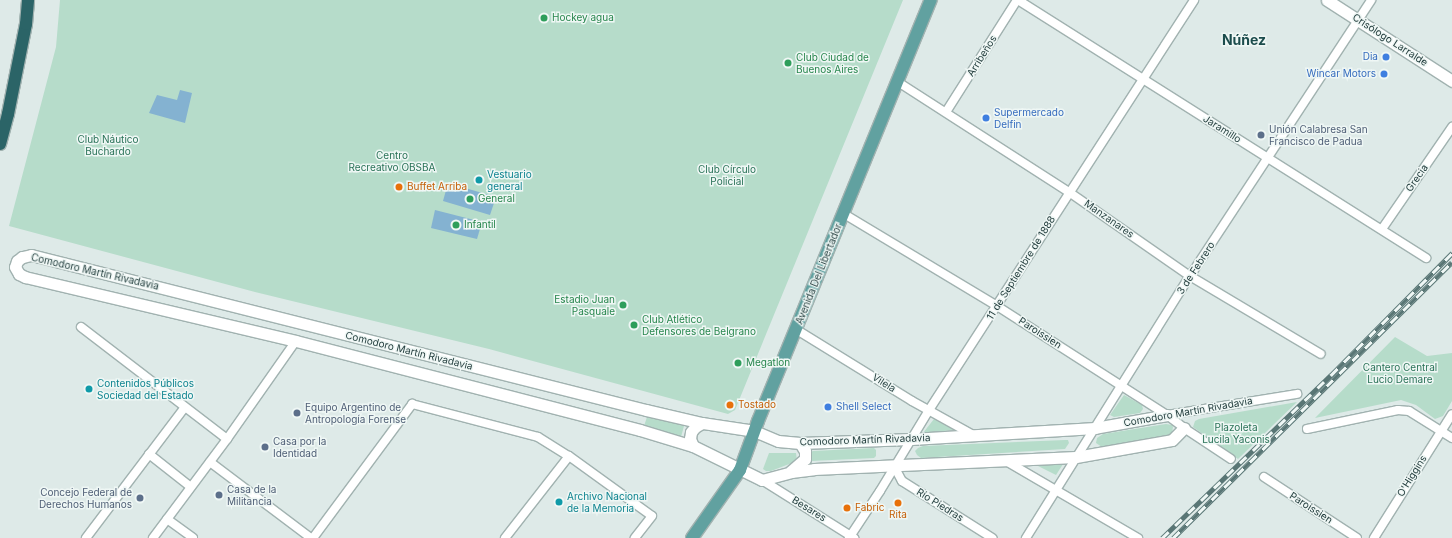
<!DOCTYPE html>
<meta charset="utf-8">
<style>
body{margin:0}
#map{position:relative;width:1452px;height:538px;overflow:hidden;background:#deeae8;font-family:Inter,sans-serif}
div>[style]{position:absolute}
.green>*{inset:0;background:#b6dcca}
.water>*{inset:0;background:#84b2d1}
.roads{filter:drop-shadow(1px 0 #a1b2b0) drop-shadow(-1px 0 #a1b2b0) drop-shadow(0 1px #a1b2b0) drop-shadow(0 -1px #a1b2b0)}
.street>*{height:8px;margin:-4px;padding:0 4px;transform-origin:4px;border-radius:4px;background:#fff}
.secondary>*{height:11px;margin:-5.5px;padding:0 5.5px;transform-origin:5.5px;border-radius:5.5px;background:#fff}
.primary>*{height:12px;margin:-6px;padding:0 6px;transform-origin:6px;border-radius:6px;background:#61a1a0}
.highway>*{height:12px;margin:-6px;padding:0 6px;transform-origin:6px;border-radius:6px;background:#2b6467}
.rail>*{height:4.5px;margin-top:-2.25px;transform-origin:0;background:repeating-linear-gradient(90deg,#eff7f5 0 9px,#597675 0 18px);box-sizing:border-box;border-block:1px solid #597675}
.dots>*{width:11px;height:11px;translate:-50% -50%;box-sizing:border-box;border:2px solid #eff7f5;border-radius:50%}
span{translate:-50% -50%;white-space:nowrap;text-align:center;line-height:1.15;-webkit-text-stroke:3px #eff7f5;paint-order:stroke}
.leisure-label{font-size:10px;color:#27864d}
.left{translate:0 -50%;text-align:left}
.right{translate:-100% -50%;text-align:right}
.street-label{font-size:10px;color:#1f3a3a}
.shop-label{font-size:10px;color:#366cbe}
.service-label{font-size:10px;color:#4e5e75}
.park-label{font-size:10px;color:#297257}
.culture-label{font-size:10px;color:#0d838f}
.food-label{font-size:10px;color:#c56008}
.district-label{font-size:14px;color:#1b4c4c;font-weight:700}
</style>
<div id="map">
<div class="green">
<div style="clip-path:polygon(60px 0,903px 0,735px 410px,728px 414px,489px 349px,255px 292px,9px 226px,56px 47px)"></div>
<div style="clip-path:polygon(1395px 337px,1427px 356px,1452px 353px,1452px 401px,1443px 416px,1435px 419px,1416px 405px,1401px 400px,1315px 418px)"></div>
<div style="clip-path:polygon(1124px 395px,1142px 405px,1143px 409px,1140px 413px,1114px 417px,1110px 415px)"></div>
<div style="clip-path:polygon(1297px 402px,1238px 459px,1193px 427px,1195px 421px,1199px 419px)"></div>
<div style="clip-path:polygon(648px 414px,684px 426px,681px 437px,644px 426px)"></div>
<div style="clip-path:polygon(934px 419px,954px 430px,923px 433px)"></div>
<div style="clip-path:polygon(1166px 424px,1172px 425px,1173px 427px,1172px 433px,1168px 435px,1102px 447px,1096px 443px,1097px 438px,1103px 434px)"></div>
<div style="clip-path:polygon(1065px 440px,1068px 440px,1069px 443px,1065px 449px,921px 458px,917px 455px,915px 451px,918px 448px,923px 446px)"></div>
<div style="clip-path:polygon(874px 448px,876px 450px,876px 456px,874px 458px,811px 461px,810px 459px,810px 453px,813px 451px)"></div>
<div style="clip-path:polygon(769px 453px,796px 453px,797px 461px,771px 471px,766px 471px,763px 469px)"></div>
<div style="clip-path:polygon(1065px 461px,1056px 475px,1034px 464px)"></div>
</div>
<div class="water">
<div style="clip-path:polygon(180px 90px,192px 93px,185px 123px,149px 113px,157px 95px,177px 100px)"></div>
<div style="clip-path:polygon(448px 183px,496px 197px,490px 215px,443px 201px)"></div>
<div style="clip-path:polygon(435px 210px,482px 222px,477px 239px,431px 228px)"></div>
</div>
<div class="roads">
<div class="street">
<div style="left:1018px;top:0;width:483px;rotate:32.3deg"></div>
<div style="left:898px;top:82px;width:203px;rotate:32.8deg"></div>
<div style="left:1069px;top:192px;width:147px;rotate:34.8deg"></div>
<div style="left:1190px;top:276px;width:152px;rotate:30.8deg"></div>
<div style="left:946px;top:112px;width:133px;rotate:-57.6deg"></div>
<div style="left:844px;top:214px;width:179px;rotate:31deg"></div>
<div style="left:997px;top:306px;width:202px;rotate:32.7deg"></div>
<div style="left:1167px;top:415px;width:21px;rotate:37deg"></div>
<div style="left:1184px;top:428px;width:56px;rotate:33.4deg"></div>
<div style="left:1382px;top:229px;width:124px;rotate:-55.5deg"></div>
<div style="left:81px;top:327px;width:184px;rotate:37.5deg"></div>
<div style="left:797px;top:330px;width:135px;rotate:31.7deg"></div>
<div style="left:912px;top:401px;width:70px;rotate:29.1deg"></div>
<div style="left:1167px;top:415px;width:132px;rotate:-9.2deg"></div>
<div style="left:1307px;top:429px;width:93px;rotate:-11.8deg"></div>
<div style="left:1398px;top:410px;width:11px;rotate:5deg"></div>
<div style="left:1409px;top:411px;width:51px;rotate:32.1deg"></div>
<div style="left:149px;top:454px;width:53px;rotate:38.2deg"></div>
<div style="left:1006px;top:461px;width:153px;rotate:30.3deg"></div>
<div style="left:210px;top:462px;width:126px;rotate:37deg"></div>
<div style="left:894px;top:466px;width:17px;rotate:62deg"></div>
<div style="left:902px;top:481px;width:107px;rotate:32.3deg"></div>
<div style="left:1264px;top:477px;width:111px;rotate:33.3deg"></div>
<div style="left:762px;top:480px;width:109px;rotate:32.2deg"></div>
<div style="left:167px;top:519px;width:32px;rotate:36deg"></div>
<div style="left:86px;top:538px;width:164px;rotate:-52.9deg"></div>
<div style="left:153px;top:538px;width:124px;rotate:-53.2deg"></div>
<div style="left:227px;top:439px;width:120px;rotate:-54.9deg"></div>
<div style="left:313px;top:538px;width:167px;rotate:-53.5deg"></div>
<div style="left:412px;top:404px;width:130px;rotate:14.7deg"></div>
<div style="left:538px;top:437px;width:36px;rotate:32deg"></div>
<div style="left:569px;top:456px;width:102px;rotate:35.9deg"></div>
<div style="left:652px;top:516px;width:28px;rotate:128deg"></div>
<div style="left:505px;top:538px;width:104px;rotate:-52deg"></div>
<div style="left:849px;top:538px;width:56px;rotate:-56.6deg"></div>
<div style="left:880px;top:491px;width:95px;rotate:-58.8deg"></div>
<div style="left:929px;top:410px;width:488px;rotate:-57.1deg"></div>
<div style="left:1026px;top:538px;width:309px;rotate:-58deg"></div>
<div style="left:1190px;top:276px;width:330px;rotate:-56.7deg"></div>
<div style="left:1374px;top:538px;width:146px;rotate:-57.8deg"></div>
</div>
<div class="secondary">
<div style="left:1327px;top:0;width:149px;rotate:32.9deg"></div>
<div style="left:1167px;top:415px;width:73px;rotate:169.8deg"></div>
<div style="left:1095px;top:428px;width:184px;rotate:176.6deg"></div>
<div style="left:911px;top:439px;width:111px;rotate:177.9deg"></div>
<div style="left:800px;top:443px;width:22px;rotate:-175deg"></div>
<div style="left:778px;top:441px;width:25px;rotate:-157deg"></div>
<div style="left:755px;top:431px;width:54px;rotate:-171.4deg"></div>
<div style="left:702px;top:423px;width:57px;rotate:-166.9deg"></div>
<div style="left:646px;top:410px;width:634px;rotate:-165.85deg"></div>
<div style="left:31px;top:255px;width:9px;rotate:167deg"></div>
<div style="left:22px;top:257px;width:6px;rotate:141deg"></div>
<div style="left:17px;top:261px;width:6px;rotate:108deg"></div>
<div style="left:15px;top:267px;width:8px;rotate:60deg"></div>
<div style="left:19px;top:274px;width:7px;rotate:27deg"></div>
<div style="left:25px;top:277px;width:278px;rotate:13.3deg"></div>
<div style="left:296px;top:341px;width:355px;rotate:14.5deg"></div>
<div style="left:640px;top:430px;width:55px;rotate:16.8deg"></div>
<div style="left:693px;top:446px;width:77px;rotate:26.2deg"></div>
<div style="left:762px;top:480px;width:30px;rotate:-15deg"></div>
<div style="left:791px;top:472px;width:23px;rotate:-7deg"></div>
<div style="left:814px;top:469px;width:262px;rotate:-2.6deg"></div>
<div style="left:1076px;top:457px;width:97px;rotate:-10deg"></div>
<div style="left:1172px;top:440px;width:17px;rotate:-45deg"></div>
<div style="left:693px;top:446px;width:8px;rotate:-113deg"></div>
<div style="left:690px;top:439px;width:7px;rotate:-82deg"></div>
<div style="left:691px;top:432px;width:6px;rotate:-51deg"></div>
<div style="left:695px;top:427px;width:8px;rotate:-30deg"></div>
<div style="left:791px;top:471px;width:18px;rotate:-41deg"></div>
<div style="left:805px;top:459px;width:8px;rotate:-90deg"></div>
<div style="left:805px;top:451px;width:9px;rotate:-122deg"></div>
</div>
<div class="primary">
<div style="left:692px;top:538px;width:83px;rotate:-54.8deg"></div>
<div style="left:740px;top:470px;width:52px;rotate:-69.8deg"></div>
<div style="left:758px;top:421px;width:455px;rotate:-67.7deg"></div>
</div>
<div class="highway">
<div style="left:0;top:144px;width:31px;rotate:-75deg"></div>
<div style="left:8px;top:114px;width:92px;rotate:-78.7deg"></div>
<div style="left:26px;top:24px;width:24px;rotate:-85deg"></div>
</div>
</div>
<div class="rail">
<div style="left:1162px;top:538px;width:235px;rotate:-44deg"></div>
<div style="left:1331px;top:375px;width:172px;rotate:-45.2deg"></div>
<div style="left:1173px;top:538px;width:392px;rotate:-44.7deg"></div>
</div>
<div class="dots">
<div style="left:544px;top:18px;background:#2e9e5b"></div>
<div style="left:1386px;top:57px;background:#3f7fe0"></div>
<div style="left:788px;top:63px;background:#2e9e5b"></div>
<div style="left:1384px;top:74px;background:#3f7fe0"></div>
<div style="left:986px;top:118px;background:#3f7fe0"></div>
<div style="left:1261px;top:135px;background:#5c6f8a"></div>
<div style="left:479px;top:180px;background:#0f9aa8"></div>
<div style="left:399px;top:187px;background:#e8710a"></div>
<div style="left:470px;top:199px;background:#2e9e5b"></div>
<div style="left:456px;top:225px;background:#2e9e5b"></div>
<div style="left:623px;top:305px;background:#2e9e5b"></div>
<div style="left:634px;top:325px;background:#2e9e5b"></div>
<div style="left:738px;top:363px;background:#2e9e5b"></div>
<div style="left:89px;top:389px;background:#0f9aa8"></div>
<div style="left:730px;top:405px;background:#e8710a"></div>
<div style="left:828px;top:407px;background:#3f7fe0"></div>
<div style="left:297px;top:413px;background:#5c6f8a"></div>
<div style="left:265px;top:447px;background:#5c6f8a"></div>
<div style="left:219px;top:495px;background:#5c6f8a"></div>
<div style="left:140px;top:498px;background:#5c6f8a"></div>
<div style="left:559px;top:502px;background:#0f9aa8"></div>
<div style="left:898px;top:503px;background:#e8710a"></div>
<div style="left:847px;top:508px;background:#e8710a"></div>
</div>
<div class="leisure-label">
<span class="left" style="left:552px;top:18px">Hockey agua</span>
<span class="left" style="left:796px;top:63px">Club Ciudad de<br>Buenos Aires</span>
<span class="left" style="left:478px;top:199px">General</span>
<span class="left" style="left:464px;top:225px">Infantil</span>
<span class="right" style="left:615px;top:305px">Estadio Juan<br>Pasquale</span>
<span class="left" style="left:642px;top:325px">Club Atlético<br>Defensores de Belgrano</span>
<span class="left" style="left:746px;top:363px">Megatlon</span>
</div>
<div class="street-label">
<span style="left:1390px;top:40px;rotate:33deg">Crisólogo Larralde</span>
<span style="left:982px;top:56px;rotate:-58deg">Arribeños</span>
<span style="left:1222px;top:129px;rotate:32deg">Jaramillo</span>
<span style="left:1417px;top:178px;rotate:-55deg">Grecia</span>
<span style="left:1109px;top:219px;rotate:35deg">Manzanares</span>
<span style="left:1021px;top:268px;rotate:-58deg">11 de Septiembre de 1888</span>
<span style="left:1196px;top:268px;rotate:-57deg">3 de Febrero</span>
<span style="left:95px;top:272px;rotate:13deg">Comodoro Martín Rivadavia</span>
<span style="left:819px;top:274px;rotate:-68deg">Avenida Del Libertador</span>
<span style="left:1040px;top:333px;rotate:33deg">Paroissien</span>
<span style="left:409px;top:351px;rotate:14deg">Comodoro Martín Rivadavia</span>
<span style="left:884px;top:383px;rotate:32deg">Vilela</span>
<span style="left:1188px;top:412px;rotate:-10deg">Comodoro Martín Rivadavia</span>
<span style="left:865px;top:440px;rotate:-2deg">Comodoro Martín Rivadavia</span>
<span style="left:1412px;top:476px;rotate:-58deg">O'Higgins</span>
<span style="left:940px;top:505px;rotate:32deg">Río Piedras</span>
<span style="left:1311px;top:508px;rotate:33deg">Paroissien</span>
<span style="left:809px;top:509px;rotate:32deg">Besares</span>
</div>
<div class="shop-label">
<span class="right" style="left:1378px;top:57px">Dia</span>
<span class="right" style="left:1376px;top:74px">Wincar Motors</span>
<span class="left" style="left:994px;top:118px">Supermercado<br>Delfin</span>
<span class="left" style="left:836px;top:407px">Shell Select</span>
</div>
<div class="service-label">
<span class="left" style="left:1269px;top:135px">Unión Calabresa San<br>Francisco de Padua</span>
<span class="left" style="left:305px;top:413px">Equipo Argentino de<br>Antropología Forense</span>
<span class="left" style="left:273px;top:447px">Casa por la<br>Identidad</span>
<span class="left" style="left:227px;top:495px">Casa de la<br>Militancia</span>
<span class="right" style="left:132px;top:498px">Concejo Federal de<br>Derechos Humanos</span>
</div>
<div class="park-label">
<span style="left:108px;top:145px">Club Náutico<br>Buchardo</span>
<span style="left:392px;top:161px">Centro<br>Recreativo OBSBA</span>
<span style="left:727px;top:175px">Club Círculo<br>Policial</span>
<span style="left:1400px;top:373px">Cantero Central<br>Lucio Demare</span>
<span style="left:1236px;top:433px">Plazoleta<br>Lucila Yaconis</span>
</div>
<div class="culture-label">
<span class="left" style="left:487px;top:180px">Vestuario<br>general</span>
<span class="left" style="left:97px;top:389px">Contenidos Públicos<br>Sociedad del Estado</span>
<span class="left" style="left:567px;top:502px">Archivo Nacional<br>de la Memoria</span>
</div>
<div class="food-label">
<span class="left" style="left:407px;top:187px">Buffet Arriba</span>
<span class="left" style="left:738px;top:405px">Tostado</span>
<span class="left" style="left:855px;top:508px">Fabric</span>
<span style="left:898px;top:515px">Rita</span>
</div>
<div class="district-label">
<span style="left:1244px;top:40px">Núñez</span>
</div>
</div>
